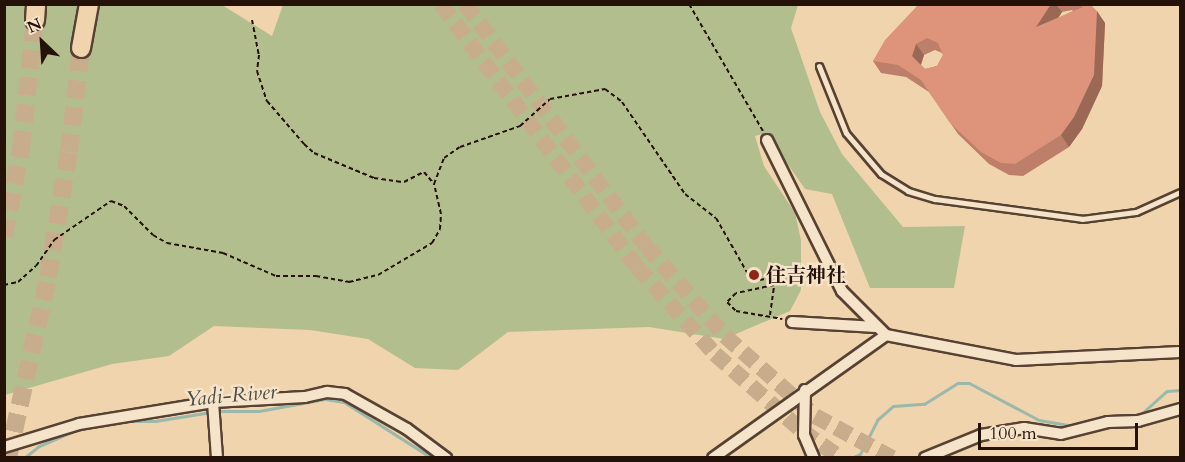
<!DOCTYPE html>
<meta charset="utf-8">
<style>
body{margin:0}
#map{position:relative;width:1185px;height:462px;overflow:hidden;background:#f0d4ad;font-family:Cardo,"Noto Serif JP",serif}
div>[style]{position:absolute}
.green>*{inset:0;background:#b3be8f}
.stream>*{height:3px;margin:-1.5px;padding:0 1.5px;transform-origin:1.5px;border-radius:1.5px;background:#9ab8ab}
.primary-tunnel>*{height:16px;margin-top:-8px;transform-origin:0;background:repeating-linear-gradient(90deg,#c7ad8c 0 16px,transparent 0 24px)}
.motorway-tunnel>*{height:18px;margin-top:-9px;transform-origin:0;background:repeating-linear-gradient(90deg,#c7ad8c 0 18px,transparent 0 27px)}
.path>*{height:2px;margin-top:-1px;transform-origin:0;background:repeating-linear-gradient(90deg,#241209 0 4.5px,transparent 0 7.5px)}
.roads{filter:drop-shadow(2px 0 #574232) drop-shadow(-2px 0 #574232) drop-shadow(0 2px #574232) drop-shadow(0 -2px #574232)}
.service>*{height:5px;margin:-2.5px;padding:0 2.5px;transform-origin:2.5px;border-radius:2.5px;background:#f5e3ca}
.minor>*{height:10px;margin:-5px;padding:0 5px;transform-origin:5px;border-radius:5px;background:#f5e3ca}
.motorway>*{height:18px;margin:-9px;padding:0 9px;transform-origin:9px;border-radius:9px;background:#f0d4ad}
.wall>*{inset:0;background:#be7f6a}
.shaded-wall>*{inset:0;background:#9b6856}
.building>*{inset:0;background:#dd947b}
.dots>*{width:16px;height:16px;translate:-50% -50%;box-sizing:border-box;border:3px solid #f5e3ca;border-radius:50%}
span{translate:-50% -50%;white-space:nowrap;text-align:center;line-height:1.15;-webkit-text-stroke:5px #f5e3ca;paint-order:stroke}
.poi-label{font-size:20px;color:#241209;font-weight:700}
.left{translate:0 -50%;text-align:left}
.water-label{font-size:21px;color:#4d4c42;font-style:italic}
.frame{position:absolute;inset:0;border:6px solid #241209;pointer-events:none}
.north{position:absolute;left:12px;top:12px;width:60px;height:60px;-webkit-text-stroke:4px #f5e3ca;paint-order:stroke;rotate:335deg;font-size:16px;font-weight:700;line-height:24px;text-align:center;color:#241209}
.north::after{content:'';display:block;margin:auto;width:21px;height:27px;background:#241209;clip-path:polygon(50% 0,100% 100%,50% 72%,0 100%)}
.scale{position:absolute;left:978px;top:423px;width:160px;height:27px;box-sizing:border-box;border:3px solid #241209;border-top:0;padding-left:8px;font-size:18px;line-height:21px;white-space:nowrap;color:#241209;-webkit-text-stroke:4px #f5e3ca;paint-order:stroke}
</style>
<div id="map">
<div class="green">
<div style="clip-path:polygon(5px 5px,222px 5px,272px 36px,283px 5px,798px 5px,791px 28px,820px 112px,842px 154px,903px 227px,965px 226px,954px 288px,870px 288px,832px 194px,805px 189px,766px 133px,755px 136px,764px 166px,795px 213px,801px 240px,801px 290px,790px 311px,724px 339px,649px 327px,508px 332px,458px 370px,415px 368px,368px 339px,310px 330px,214px 326px,169px 356px,112px 364px,5px 395px)"></div>
</div>
<div class="stream">
<div style="left:218px;top:411px;width:41px"></div>
<div style="left:259px;top:411px;width:67px;rotate:-10.3deg"></div>
<div style="left:325px;top:399px;width:19px;rotate:9deg"></div>
<div style="left:344px;top:402px;width:104px;rotate:32.5deg"></div>
<div style="left:1140px;top:415px;width:36px;rotate:-42deg"></div>
<div style="left:1167px;top:391px;width:13px;rotate:-4deg"></div>
<div style="left:126px;top:421px;width:29px"></div>
<div style="left:155px;top:421px;width:57px;rotate:-9.1deg"></div>
<div style="left:24px;top:458px;width:19px;rotate:-39deg"></div>
<div style="left:39px;top:446px;width:40px;rotate:-23.4deg"></div>
<div style="left:76px;top:430px;width:28px;rotate:-10deg"></div>
<div style="left:851px;top:458px;width:10px;rotate:-24deg"></div>
<div style="left:860px;top:454px;width:38px;rotate:-63deg"></div>
<div style="left:877px;top:420px;width:21px;rotate:-41deg"></div>
<div style="left:893px;top:406px;width:31px;rotate:-4deg"></div>
<div style="left:924px;top:404px;width:40px;rotate:-32deg"></div>
<div style="left:958px;top:383px;width:11px"></div>
<div style="left:969px;top:383px;width:79px;rotate:27.9deg"></div>
<div style="left:1039px;top:420px;width:35px;rotate:10deg"></div>
</div>
<div class="primary-tunnel">
<div style="left:441px;top:4px;width:328px;rotate:53.3deg"></div>
<div style="left:637px;top:267px;width:117px;rotate:48.1deg"></div>
<div style="left:715px;top:354px;width:116px;rotate:41.5deg"></div>
<div style="left:802px;top:431px;width:47px;rotate:34.7deg"></div>
<div style="left:465px;top:4px;width:302px;rotate:53.2deg"></div>
<div style="left:646px;top:246px;width:120px;rotate:48.7deg"></div>
<div style="left:725px;top:336px;width:120px;rotate:41.6deg"></div>
<div style="left:815px;top:416px;width:88px;rotate:28.6deg"></div>
</div>
<div class="motorway-tunnel">
<div style="left:4px;top:237px;width:90px;rotate:-79.1deg"></div>
<div style="left:21px;top:149px;width:130px;rotate:-83.8deg"></div>
<div style="left:8px;top:458px;width:185px;rotate:-77.5deg"></div>
<div style="left:48px;top:277px;width:127px;rotate:-80.5deg"></div>
<div style="left:69px;top:152px;width:105px;rotate:-83.4deg"></div>
</div>
<div class="path">
<div style="left:689px;top:4px;width:147px;rotate:59.8deg"></div>
<div style="left:252px;top:20px;width:36px;rotate:79deg"></div>
<div style="left:259px;top:55px;width:16px;rotate:97deg"></div>
<div style="left:257px;top:71px;width:32px;rotate:72deg"></div>
<div style="left:267px;top:101px;width:57px;rotate:49.3deg"></div>
<div style="left:304px;top:144px;width:13px;rotate:42deg"></div>
<div style="left:314px;top:153px;width:65px;rotate:22.6deg"></div>
<div style="left:374px;top:178px;width:30px;rotate:8deg"></div>
<div style="left:404px;top:182px;width:22px;rotate:-27deg"></div>
<div style="left:424px;top:172px;width:16px;rotate:50deg"></div>
<div style="left:4px;top:285px;width:14px;rotate:-12deg"></div>
<div style="left:18px;top:282px;width:24px;rotate:-42deg"></div>
<div style="left:36px;top:266px;width:32px;rotate:-55deg"></div>
<div style="left:54px;top:240px;width:69px;rotate:-34.4deg"></div>
<div style="left:111px;top:201px;width:14px;rotate:21deg"></div>
<div style="left:124px;top:206px;width:41px;rotate:45deg"></div>
<div style="left:153px;top:235px;width:16px;rotate:30deg"></div>
<div style="left:167px;top:243px;width:57px;rotate:10.1deg"></div>
<div style="left:223px;top:253px;width:58px;rotate:23.5deg"></div>
<div style="left:276px;top:276px;width:40px"></div>
<div style="left:316px;top:276px;width:34px;rotate:10deg"></div>
<div style="left:349px;top:282px;width:30px;rotate:-14deg"></div>
<div style="left:378px;top:275px;width:63px;rotate:-30.7deg"></div>
<div style="left:432px;top:243px;width:16px;rotate:-60deg"></div>
<div style="left:440px;top:229px;width:15px;rotate:-86deg"></div>
<div style="left:441px;top:214px;width:31px;rotate:-103deg"></div>
<div style="left:434px;top:184px;width:28px;rotate:-69deg"></div>
<div style="left:444px;top:158px;width:19px;rotate:-35deg"></div>
<div style="left:460px;top:147px;width:64px;rotate:-19.3deg"></div>
<div style="left:520px;top:126px;width:40px;rotate:-42deg"></div>
<div style="left:550px;top:99px;width:56px;rotate:-10.3deg"></div>
<div style="left:605px;top:89px;width:21px;rotate:37deg"></div>
<div style="left:622px;top:102px;width:112px;rotate:55.6deg"></div>
<div style="left:685px;top:194px;width:39px;rotate:38deg"></div>
<div style="left:716px;top:218px;width:73px;rotate:60.3deg"></div>
<div style="left:752px;top:281px;width:21px;rotate:-8deg"></div>
<div style="left:773px;top:278px;width:7px;rotate:82deg"></div>
<div style="left:774px;top:285px;width:39px;rotate:168deg"></div>
<div style="left:736px;top:293px;width:13px;rotate:135deg"></div>
<div style="left:727px;top:302px;width:13px;rotate:45deg"></div>
<div style="left:736px;top:311px;width:47px;rotate:9.9deg"></div>
<div style="left:770px;top:315px;width:30px;rotate:-82deg"></div>
</div>
<div class="roads">
<div class="service">
<div style="left:819px;top:66px;width:72px;rotate:68.1deg"></div>
<div style="left:846px;top:133px;width:54px;rotate:49.5deg"></div>
<div style="left:881px;top:174px;width:32px;rotate:32deg"></div>
<div style="left:908px;top:191px;width:28px;rotate:17deg"></div>
<div style="left:935px;top:199px;width:148px;rotate:7.7deg"></div>
<div style="left:1082px;top:219px;width:54px;rotate:-7.4deg"></div>
<div style="left:1136px;top:212px;width:48px;rotate:-24.4deg"></div>
</div>
<div class="minor">
<div style="left:767px;top:140px;width:169px;rotate:63.6deg"></div>
<div style="left:842px;top:291px;width:62px;rotate:45deg"></div>
<div style="left:886px;top:335px;width:132px;rotate:10.9deg"></div>
<div style="left:1016px;top:360px;width:164px;rotate:-2.8deg"></div>
<div style="left:792px;top:322px;width:84px;rotate:3.4deg"></div>
<div style="left:805px;top:390px;width:45px;rotate:91.3deg"></div>
<div style="left:804px;top:435px;width:25px;rotate:67deg"></div>
<div style="left:213px;top:402px;width:56px;rotate:85.9deg"></div>
<div style="left:4px;top:447px;width:78px;rotate:-17deg"></div>
<div style="left:79px;top:424px;width:136px;rotate:-9.3deg"></div>
<div style="left:213px;top:402px;width:92px;rotate:-3.1deg"></div>
<div style="left:305px;top:397px;width:23px;rotate:-13deg"></div>
<div style="left:327px;top:392px;width:18px;rotate:6deg"></div>
<div style="left:345px;top:394px;width:71px;rotate:29.4deg"></div>
<div style="left:407px;top:429px;width:49px;rotate:36.6deg"></div>
<div style="left:713px;top:458px;width:212px;rotate:-35.4deg"></div>
<div style="left:925px;top:458px;width:61px;rotate:-22.3deg"></div>
<div style="left:981px;top:435px;width:44px;rotate:-9.2deg"></div>
<div style="left:1024px;top:428px;width:37px;rotate:9deg"></div>
<div style="left:1061px;top:434px;width:49px;rotate:-14.3deg"></div>
<div style="left:1108px;top:422px;width:30px;rotate:-2deg"></div>
<div style="left:1138px;top:421px;width:44px;rotate:-15.9deg"></div>
</div>
<div class="motorway">
<div style="left:35px;top:20px;width:16px;rotate:-86deg"></div>
<div style="left:81px;top:48px;width:45px;rotate:-79.7deg"></div>
</div>
</div>
<div class="wall">
<div style="clip-path:polygon(evenodd,919px 4px,1090px 4px,1105px 23px,1102px 86px,1082px 129px,1069px 147px,1023px 176px,1009px 175px,989px 164px,958px 134px,929px 92px,906px 77px,881px 73px,873px 61px,919px 4px,1072px 10px,1073px 11px,1058px 18px,1062px 12px,1072px 10px,919px 4px,935px 50px,942px 53px,943px 55px,937px 66px,925px 69px,921px 65px,924px 55px,935px 50px)"></div>
</div>
<div class="shaded-wall">
<div style="clip-path:polygon(1051px 4px,1056px 4px,1062px 12px,1044px 39px,1036px 27px)"></div>
<div style="clip-path:polygon(1097px 11px,1105px 23px,1102px 86px,1082px 129px,1069px 147px,1061px 135px)"></div>
<div style="clip-path:polygon(916px 44px,924px 55px,920px 67px,912px 56px)"></div>
</div>
<div class="building">
<div style="clip-path:polygon(evenodd,919px 4px,1051px 4px,1036px 27px,1083px 7px,1077px 4px,1090px 4px,1097px 11px,1094px 75px,1074px 117px,1061px 135px,1015px 164px,1001px 163px,981px 152px,950px 123px,921px 80px,898px 65px,873px 61px,885px 40px,919px 4px,927px 38px,938px 43px,943px 55px,937px 66px,925px 69px,912px 56px,916px 44px,927px 38px)"></div>
</div>
<div class="dots">
<div style="left:754px;top:275px;background:#8f2418"></div>
</div>
<div class="poi-label">
<span class="left" style="left:766px;top:275px">住吉神社</span>
</div>
<div class="water-label">
<span style="left:231px;top:396px;rotate:-5deg">Yadi-River</span>
</div>
<div class="frame"></div>
<div class="north">N</div>
<div class="scale">100 m</div>
</div>
